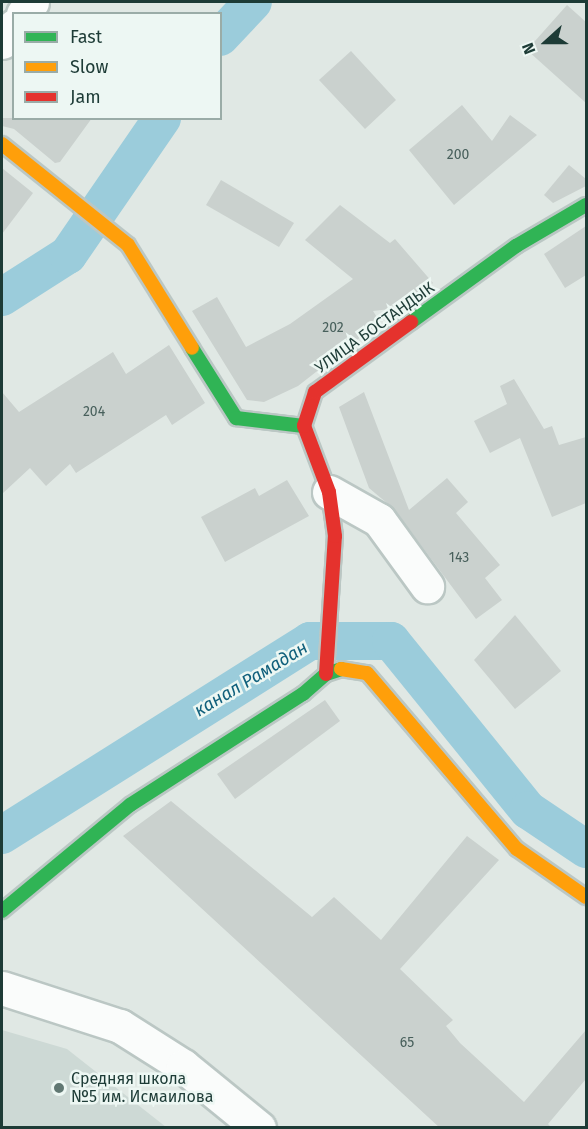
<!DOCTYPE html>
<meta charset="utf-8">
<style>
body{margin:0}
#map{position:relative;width:588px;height:1129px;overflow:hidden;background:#e0e8e4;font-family:"Fira Sans",sans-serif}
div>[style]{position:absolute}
.built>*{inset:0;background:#cdd9d5}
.canal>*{height:38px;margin:-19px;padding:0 19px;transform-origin:19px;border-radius:19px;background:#9bccdb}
.building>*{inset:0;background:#cad1ce}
.roads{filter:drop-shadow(2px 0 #bbc7c4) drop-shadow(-2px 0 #bbc7c4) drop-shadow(0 2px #bbc7c4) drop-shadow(0 -2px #bbc7c4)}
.street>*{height:33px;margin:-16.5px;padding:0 16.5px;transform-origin:16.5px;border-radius:16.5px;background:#fafcfb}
.fast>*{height:14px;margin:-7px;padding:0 7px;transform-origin:7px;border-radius:7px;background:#30b455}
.slow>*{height:14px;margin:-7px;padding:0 7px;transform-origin:7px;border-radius:7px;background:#ff9f0a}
.jam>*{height:14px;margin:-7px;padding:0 7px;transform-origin:7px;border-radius:7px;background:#e5322d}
.dots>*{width:16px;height:16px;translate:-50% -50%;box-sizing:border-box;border:3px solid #edf7f3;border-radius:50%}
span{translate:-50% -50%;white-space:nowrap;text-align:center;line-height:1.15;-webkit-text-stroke:5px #edf7f3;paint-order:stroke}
.number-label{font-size:14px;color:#48605c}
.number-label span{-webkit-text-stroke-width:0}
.street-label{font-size:16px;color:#1d3b36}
.poi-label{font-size:16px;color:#1d3b36}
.left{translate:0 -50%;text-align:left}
.water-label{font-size:18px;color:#11607c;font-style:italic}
.frame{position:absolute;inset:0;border:3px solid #1d3b36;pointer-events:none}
.legend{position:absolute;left:12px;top:12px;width:210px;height:108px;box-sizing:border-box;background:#edf7f3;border:2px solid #9aaca7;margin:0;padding:8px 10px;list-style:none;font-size:18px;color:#1d3b36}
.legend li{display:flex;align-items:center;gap:12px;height:30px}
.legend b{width:30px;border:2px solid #9aaca7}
.north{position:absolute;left:516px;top:12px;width:60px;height:60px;-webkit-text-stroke:4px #edf7f3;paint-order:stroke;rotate:249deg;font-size:16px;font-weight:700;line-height:24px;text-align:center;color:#1d3b36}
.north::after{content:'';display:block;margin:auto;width:21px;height:27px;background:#1d3b36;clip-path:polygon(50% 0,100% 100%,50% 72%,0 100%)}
</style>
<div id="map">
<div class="built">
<div style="clip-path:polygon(2px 1030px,67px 1049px,166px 1127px,2px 1127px)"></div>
</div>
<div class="canal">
<div style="left:220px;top:37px;width:48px;rotate:-46.7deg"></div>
<div style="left:2px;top:297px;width:78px;rotate:-32.5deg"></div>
<div style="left:68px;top:255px;width:166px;rotate:-55.5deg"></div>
<div style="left:2px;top:835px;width:364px;rotate:-32.2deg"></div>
<div style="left:310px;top:641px;width:81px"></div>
<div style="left:391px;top:641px;width:218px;rotate:51deg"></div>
<div style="left:528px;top:810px;width:70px;rotate:33.9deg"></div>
</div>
<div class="building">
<div style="clip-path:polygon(567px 5px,586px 22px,586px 103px,527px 50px)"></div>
<div style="clip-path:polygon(351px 51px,396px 100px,365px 129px,319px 80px)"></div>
<div style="clip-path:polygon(462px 105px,492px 141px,510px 115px,537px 135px,454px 205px,409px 150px)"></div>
<div style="clip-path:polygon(2px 118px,92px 118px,60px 162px,55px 163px,14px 129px,2px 126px)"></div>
<div style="clip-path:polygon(569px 165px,586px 179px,586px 186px,553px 203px,544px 195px)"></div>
<div style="clip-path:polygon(2px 168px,33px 193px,2px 234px)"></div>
<div style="clip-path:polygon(221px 180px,294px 223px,279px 247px,206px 205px)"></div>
<div style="clip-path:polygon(340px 205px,390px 243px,395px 239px,433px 283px,399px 308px,373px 311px,380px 322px,298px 386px,264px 402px,247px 400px,192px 311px,217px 297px,246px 347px,290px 324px,353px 279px,305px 240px)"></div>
<div style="clip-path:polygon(586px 226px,586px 275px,565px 288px,544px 254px)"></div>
<div style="clip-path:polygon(169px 345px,205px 403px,172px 425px,166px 415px,76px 473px,70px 464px,46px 486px,30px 468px,2px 494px,2px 392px,19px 412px,113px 352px,126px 374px)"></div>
<div style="clip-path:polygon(514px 379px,544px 429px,552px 426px,559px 445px,586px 437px,586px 503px,552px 517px,520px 438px,490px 453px,474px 421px,507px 404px,500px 386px)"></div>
<div style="clip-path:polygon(364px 392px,409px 510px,447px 478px,468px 502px,456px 513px,500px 565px,485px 578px,502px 600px,476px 619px,394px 509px,369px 488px,339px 407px)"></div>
<div style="clip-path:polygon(287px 480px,309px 516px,225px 562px,201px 517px,255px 488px,259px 496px)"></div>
<div style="clip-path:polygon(515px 615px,561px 671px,515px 709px,474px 660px)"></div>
<div style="clip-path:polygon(325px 700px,340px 721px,235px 799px,217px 774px)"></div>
<div style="clip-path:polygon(171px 801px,312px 917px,334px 897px,381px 940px,467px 836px,499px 860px,400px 969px,453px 1020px,446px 1026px,460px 1043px,524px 1102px,586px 1030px,586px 1079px,548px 1124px,552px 1128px,440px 1128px,123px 836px)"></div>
</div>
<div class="roads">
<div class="street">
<div style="left:23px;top:14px;width:15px;rotate:-53deg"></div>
<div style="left:2px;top:42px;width:20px;rotate:-53deg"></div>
<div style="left:329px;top:492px;width:57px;rotate:29.2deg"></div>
<div style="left:379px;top:520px;width:82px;rotate:54deg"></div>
<div style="left:2px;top:988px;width:124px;rotate:17.9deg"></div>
<div style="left:120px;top:1026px;width:75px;rotate:32.4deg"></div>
<div style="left:183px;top:1066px;width:98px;rotate:39.2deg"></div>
</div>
<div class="fast">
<div style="left:411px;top:322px;width:130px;rotate:-35.9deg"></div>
<div style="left:516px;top:246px;width:81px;rotate:-30.4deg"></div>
<div style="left:192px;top:348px;width:83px;rotate:57.8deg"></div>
<div style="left:236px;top:418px;width:68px;rotate:6.7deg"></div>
<div style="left:2px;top:911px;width:166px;rotate:-39.6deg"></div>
<div style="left:130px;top:805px;width:206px;rotate:-32.7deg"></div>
<div style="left:303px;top:694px;width:30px;rotate:-41deg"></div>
<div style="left:326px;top:674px;width:16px;rotate:-18deg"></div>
</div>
<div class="slow">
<div style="left:2px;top:144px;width:161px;rotate:38.7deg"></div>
<div style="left:128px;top:245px;width:121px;rotate:58.1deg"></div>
<div style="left:341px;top:669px;width:26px;rotate:9deg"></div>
<div style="left:367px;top:673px;width:231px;rotate:49.6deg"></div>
<div style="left:517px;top:849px;width:84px;rotate:34.8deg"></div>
</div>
<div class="jam">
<div style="left:326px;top:674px;width:138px;rotate:-86.3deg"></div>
<div style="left:335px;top:536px;width:44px;rotate:-97.8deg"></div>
<div style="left:329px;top:492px;width:71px;rotate:-110.7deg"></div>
<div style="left:304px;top:426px;width:36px;rotate:-72deg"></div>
<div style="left:315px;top:392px;width:119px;rotate:-36.1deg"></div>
</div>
</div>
<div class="dots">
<div style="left:59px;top:1088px;background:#617873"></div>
</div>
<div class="number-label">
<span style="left:458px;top:155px">200</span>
<span style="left:333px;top:328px">202</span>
<span style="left:94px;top:412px">204</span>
<span style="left:459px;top:558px">143</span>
<span style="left:407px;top:1043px">65</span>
</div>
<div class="street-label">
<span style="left:375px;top:328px;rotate:-36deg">УЛИЦА БОСТАНДЫК</span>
</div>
<div class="poi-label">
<span class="left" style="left:71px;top:1088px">Средняя школа<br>№5 им. Исмаилова</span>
</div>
<div class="water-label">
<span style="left:251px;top:679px;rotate:-31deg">канал Рамадан</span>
</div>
<div class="frame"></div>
<ul class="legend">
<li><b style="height:8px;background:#30b455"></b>Fast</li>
<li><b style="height:8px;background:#ff9f0a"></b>Slow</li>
<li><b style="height:8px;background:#e5322d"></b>Jam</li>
</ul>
<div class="north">N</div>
</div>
